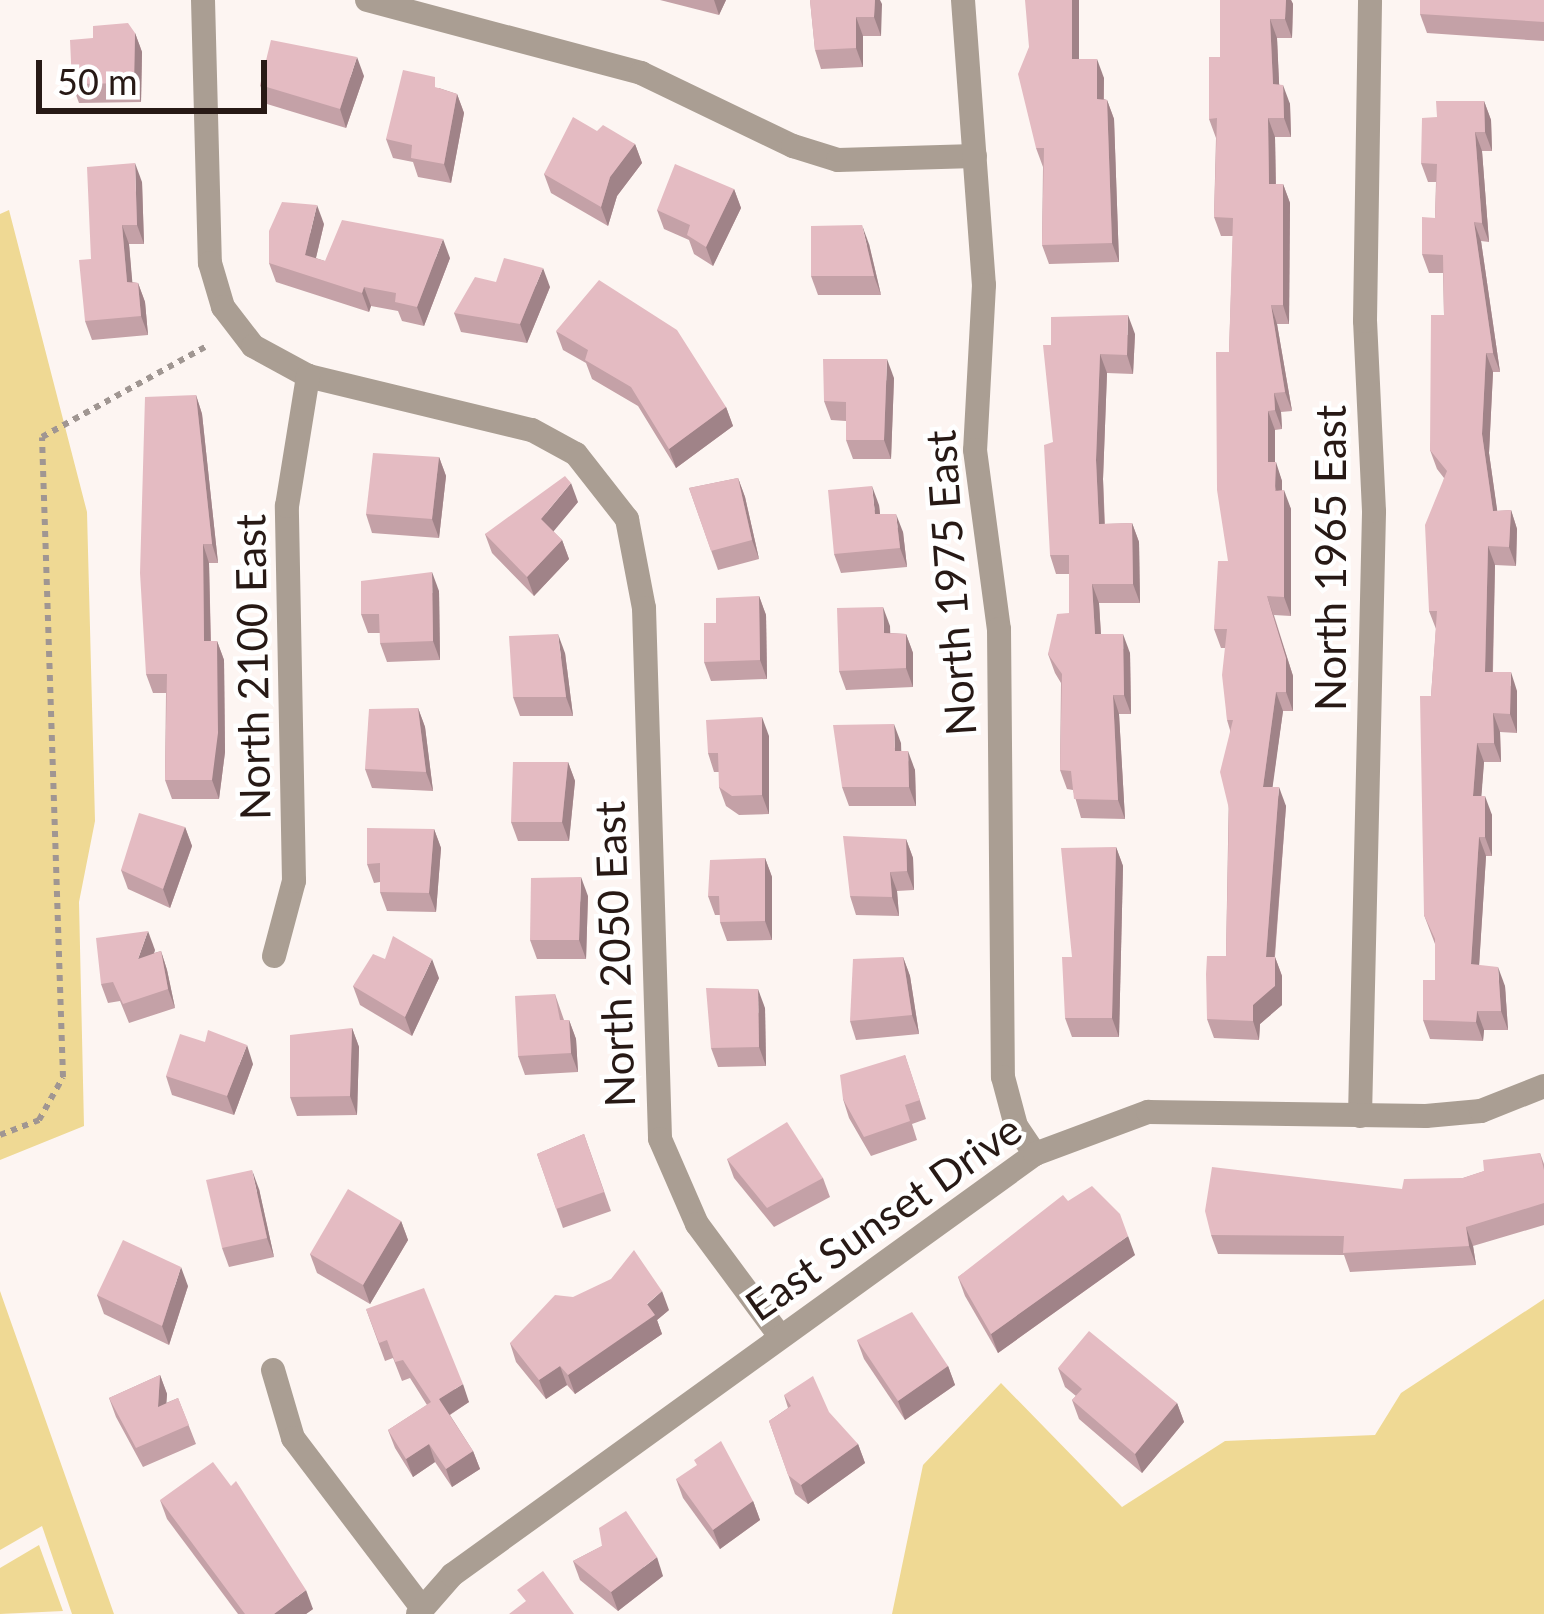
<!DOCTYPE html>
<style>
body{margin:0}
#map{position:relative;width:1544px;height:1614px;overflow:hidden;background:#fdf5f2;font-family:Lato,sans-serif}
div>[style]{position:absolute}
.green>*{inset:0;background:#efd994}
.path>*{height:6px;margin-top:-3px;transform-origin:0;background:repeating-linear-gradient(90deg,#a09692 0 6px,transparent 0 12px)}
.street>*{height:24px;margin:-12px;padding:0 12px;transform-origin:12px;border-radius:12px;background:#aa9e93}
.wall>*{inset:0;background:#c4a1a7}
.shaded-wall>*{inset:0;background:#a08388}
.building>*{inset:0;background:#e4bbc2}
span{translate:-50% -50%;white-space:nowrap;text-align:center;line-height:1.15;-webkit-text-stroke:9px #fff;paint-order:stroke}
.street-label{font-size:42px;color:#271915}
.scale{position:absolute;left:36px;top:60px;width:231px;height:54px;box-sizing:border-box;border:6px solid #271915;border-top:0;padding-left:15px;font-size:36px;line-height:42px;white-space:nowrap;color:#271915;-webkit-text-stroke:9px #fff;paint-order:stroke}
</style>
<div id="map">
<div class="green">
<div style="clip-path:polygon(9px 210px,87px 512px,95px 821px,79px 902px,84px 1126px,0 1160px,0 214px)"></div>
<div style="clip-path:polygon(0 1291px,114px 1614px,72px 1614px,42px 1526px,0 1550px)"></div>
<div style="clip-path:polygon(1544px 1299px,1544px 1614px,892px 1614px,923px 1465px,1001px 1383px,1122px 1507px,1225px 1441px,1375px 1435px,1401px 1393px)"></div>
<div style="clip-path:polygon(39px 1545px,63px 1611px,0 1614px,0 1568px)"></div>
</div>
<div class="path">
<div style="left:0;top:1135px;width:42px;rotate:-21deg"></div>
<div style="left:39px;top:1120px;width:49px;rotate:-60.8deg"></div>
<div style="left:63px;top:1077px;width:640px;rotate:-91.88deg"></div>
<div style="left:42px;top:437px;width:186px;rotate:-28.9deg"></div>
</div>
<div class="street">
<div style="left:203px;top:0;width:263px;rotate:88.5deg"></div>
<div style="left:210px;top:263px;width:46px;rotate:73.5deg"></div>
<div style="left:223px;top:307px;width:49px;rotate:52.4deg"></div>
<div style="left:253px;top:346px;width:63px;rotate:28.6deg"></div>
<div style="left:308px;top:376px;width:230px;rotate:13.6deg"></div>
<div style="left:532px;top:430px;width:50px;rotate:28.6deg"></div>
<div style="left:576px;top:454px;width:83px;rotate:51.9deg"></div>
<div style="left:627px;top:519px;width:91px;rotate:79.2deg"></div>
<div style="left:644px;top:608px;width:531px;rotate:88.27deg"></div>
<div style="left:660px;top:1139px;width:93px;rotate:66.5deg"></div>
<div style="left:697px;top:1224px;width:138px;rotate:53.5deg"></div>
<div style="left:367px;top:0;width:284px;rotate:14.9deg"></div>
<div style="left:641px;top:73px;width:169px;rotate:25.7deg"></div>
<div style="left:793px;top:146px;width:47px;rotate:17.3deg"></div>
<div style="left:838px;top:160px;width:137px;rotate:-1.7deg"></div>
<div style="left:963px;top:0;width:286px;rotate:85.8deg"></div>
<div style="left:984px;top:285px;width:165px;rotate:93.1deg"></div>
<div style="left:975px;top:450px;width:181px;rotate:82.4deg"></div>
<div style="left:999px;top:629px;width:448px;rotate:89.5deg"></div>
<div style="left:1003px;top:1077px;width:51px;rotate:75.1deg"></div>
<div style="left:1016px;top:1126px;width:34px;rotate:56deg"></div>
<div style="left:274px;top:956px;width:78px;rotate:-75.1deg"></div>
<div style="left:294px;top:881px;width:375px;rotate:-91.1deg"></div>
<div style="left:287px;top:506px;width:132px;rotate:-80.8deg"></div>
<div style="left:1360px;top:1116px;width:605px;rotate:-88.67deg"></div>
<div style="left:1374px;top:511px;width:190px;rotate:-92.7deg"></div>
<div style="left:1365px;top:321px;width:321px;rotate:-89.1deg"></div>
<div style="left:273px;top:1370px;width:71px;rotate:73.6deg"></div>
<div style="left:293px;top:1438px;width:213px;rotate:52.8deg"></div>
<div style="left:418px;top:1614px;width:52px;rotate:-48.9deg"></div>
<div style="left:452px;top:1575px;width:719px;rotate:-35.83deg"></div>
<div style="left:1035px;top:1154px;width:121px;rotate:-20.4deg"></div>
<div style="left:1148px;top:1112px;width:278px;rotate:0.8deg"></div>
<div style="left:1426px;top:1116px;width:55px;rotate:-5.2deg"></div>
<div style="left:1481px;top:1111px;width:68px;rotate:-21.6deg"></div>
</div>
<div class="wall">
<div style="clip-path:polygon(660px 0,726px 0,719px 15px)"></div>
<div style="clip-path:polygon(810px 0,880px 0,881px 36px,863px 36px,863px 67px,821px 69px,815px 50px)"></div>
<div style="clip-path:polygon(1079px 0,1079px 59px,1104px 78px,1104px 99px,1107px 100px,1114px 119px,1119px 262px,1049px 264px,1042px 245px,1043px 167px,1036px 148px)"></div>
<div style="clip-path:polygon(1220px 0,1291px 0,1293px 4px,1292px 38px,1277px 38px,1279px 84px,1290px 104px,1291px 137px,1275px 137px,1276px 184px,1283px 184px,1290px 203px,1289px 324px,1277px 324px,1292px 411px,1281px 412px,1282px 429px,1275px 430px,1275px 462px,1282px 481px,1282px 490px,1291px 509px,1291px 616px,1274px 615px,1293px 676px,1293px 711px,1283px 711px,1272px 787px,1286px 806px,1275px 957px,1282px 976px,1282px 1005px,1260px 1024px,1259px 1040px,1214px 1038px,1207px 1019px,1226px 956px,1230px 730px,1227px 720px,1225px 648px,1221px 648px,1214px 629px,1228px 561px,1229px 352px,1233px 236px,1221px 236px,1214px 217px,1216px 138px,1209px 119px,1220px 57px)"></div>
<div style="clip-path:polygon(1544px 0,1544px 41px,1427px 33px,1420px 14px)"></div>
<div style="clip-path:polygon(135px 33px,142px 52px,141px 102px,79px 103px,72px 84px,93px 38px)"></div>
<div style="clip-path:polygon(364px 76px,346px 128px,267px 104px,260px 85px)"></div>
<div style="clip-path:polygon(439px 88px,457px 94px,464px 113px,451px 183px,418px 177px,413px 162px,393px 158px,386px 139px)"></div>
<div style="clip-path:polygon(1484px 101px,1491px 120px,1492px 151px,1482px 151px,1489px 242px,1481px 241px,1500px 372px,1493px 372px,1489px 453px,1497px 511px,1511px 510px,1517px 529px,1516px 566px,1495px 565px,1493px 672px,1517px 691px,1517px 733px,1500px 732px,1501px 762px,1484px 762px,1481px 796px,1492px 815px,1492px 856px,1486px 856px,1479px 965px,1505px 986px,1508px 1030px,1484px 1030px,1483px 1041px,1430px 1039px,1423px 1020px,1435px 980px,1435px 944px,1424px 915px,1431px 696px,1436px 629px,1429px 611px,1444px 478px,1437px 469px,1430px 450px,1444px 315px,1443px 273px,1429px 273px,1422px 254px,1435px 218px,1436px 182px,1428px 182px,1421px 163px,1437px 117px)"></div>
<div style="clip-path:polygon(597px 131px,635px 144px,642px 163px,617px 196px,608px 226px,551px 193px,544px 174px)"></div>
<div style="clip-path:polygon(142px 182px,144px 244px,129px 244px,132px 282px,138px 283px,145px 302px,148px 335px,92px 340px,85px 321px,91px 259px)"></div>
<div style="clip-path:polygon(734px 189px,741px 208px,713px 266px,694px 254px,689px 240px,664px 229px,657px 210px)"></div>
<div style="clip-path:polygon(324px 224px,316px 258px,325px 261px,450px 258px,424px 326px,402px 321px,398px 311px,371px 306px,369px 312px,276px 282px,269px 263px)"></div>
<div style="clip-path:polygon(869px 244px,881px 295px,818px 295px,811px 276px)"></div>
<div style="clip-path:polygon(496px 282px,550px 287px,527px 343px,461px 332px,454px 313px)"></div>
<div style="clip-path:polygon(556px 331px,726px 407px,733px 426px,676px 468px,638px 406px,592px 379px,586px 363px,563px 350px)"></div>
<div style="clip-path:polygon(1135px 334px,1133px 374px,1107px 373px,1103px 479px,1105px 524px,1132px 523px,1139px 542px,1140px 603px,1099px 603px,1101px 634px,1130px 653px,1131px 714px,1119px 714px,1125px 819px,1081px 818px,1073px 790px,1067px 789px,1060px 770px,1061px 683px,1055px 673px,1048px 654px,1069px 613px,1069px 574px,1056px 574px,1050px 555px,1053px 442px,1051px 345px)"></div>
<div style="clip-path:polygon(894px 378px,891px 459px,853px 459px,846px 440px,846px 421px,831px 420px,824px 401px)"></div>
<div style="clip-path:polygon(196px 395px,202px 414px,218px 563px,209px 563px,211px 641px,217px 641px,224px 660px,225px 752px,219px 799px,172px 799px,165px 780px,166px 693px,153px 693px,146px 674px)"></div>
<div style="clip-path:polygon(439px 457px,446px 476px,439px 538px,372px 533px,366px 514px)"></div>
<div style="clip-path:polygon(738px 478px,745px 497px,759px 559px,718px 570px,689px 488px)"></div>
<div style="clip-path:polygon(578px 502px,553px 531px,562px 540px,569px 559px,534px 596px,492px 553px,485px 534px)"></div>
<div style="clip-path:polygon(879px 505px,880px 514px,903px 532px,907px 567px,841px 573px,834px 554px)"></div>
<div style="clip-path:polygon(439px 591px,440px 660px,387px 662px,380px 643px,380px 633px,368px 633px,361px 614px)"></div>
<div style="clip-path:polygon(759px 596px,766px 615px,767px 679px,711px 681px,704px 662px,716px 623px)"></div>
<div style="clip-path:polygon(890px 626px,890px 633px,906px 634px,913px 653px,913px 687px,846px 690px,839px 671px)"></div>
<div style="clip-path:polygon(565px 653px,573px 716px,520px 716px,513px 697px)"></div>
<div style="clip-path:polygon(418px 708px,425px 727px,433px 791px,372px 788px,365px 769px)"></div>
<div style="clip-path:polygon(769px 736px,769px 814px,739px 815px,726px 806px,719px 787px,719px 772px,714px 772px,708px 753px)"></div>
<div style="clip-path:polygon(901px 743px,901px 751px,915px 770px,916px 806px,849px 806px,842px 787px)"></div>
<div style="clip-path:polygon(568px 762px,575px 781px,569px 841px,518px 841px,511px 822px)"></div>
<div style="clip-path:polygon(185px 827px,192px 846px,170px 908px,128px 889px,121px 870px)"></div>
<div style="clip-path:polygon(434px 829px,441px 848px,436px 912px,387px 911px,380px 892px,380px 882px,374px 883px,367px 864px)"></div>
<div style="clip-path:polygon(906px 839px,913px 858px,914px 890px,897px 891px,899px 916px,856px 915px,850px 896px)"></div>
<div style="clip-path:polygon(1116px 847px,1123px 866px,1119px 1037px,1072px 1037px,1065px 1018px)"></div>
<div style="clip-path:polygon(765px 858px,772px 877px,772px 940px,727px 941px,720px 922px,720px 915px,715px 915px,708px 896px)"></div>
<div style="clip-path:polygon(588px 896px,586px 959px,537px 959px,530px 940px)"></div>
<div style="clip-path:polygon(155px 950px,154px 953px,161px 951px,167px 970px,175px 1008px,129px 1023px,120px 1001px,108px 1003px,101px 984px)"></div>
<div style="clip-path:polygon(903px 957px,910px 976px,919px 1034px,856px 1040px,850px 1021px)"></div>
<div style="clip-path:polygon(439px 978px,412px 1036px,360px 1005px,353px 986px)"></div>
<div style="clip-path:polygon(555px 994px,564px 1020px,569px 1020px,576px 1039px,578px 1072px,525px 1075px,518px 1056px)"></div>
<div style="clip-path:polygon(765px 1008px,766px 1066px,718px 1067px,711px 1048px)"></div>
<div style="clip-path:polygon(352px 1028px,359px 1047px,357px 1115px,297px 1116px,290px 1097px)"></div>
<div style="clip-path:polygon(905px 1055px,926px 1119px,912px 1124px,917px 1140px,871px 1156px,849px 1118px,843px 1099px)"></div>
<div style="clip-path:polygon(253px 1064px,234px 1115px,172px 1095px,166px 1076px)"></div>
<div style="clip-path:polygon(584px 1134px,611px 1211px,563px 1228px,537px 1154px)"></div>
<div style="clip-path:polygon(1540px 1153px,1544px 1164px,1544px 1225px,1473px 1246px,1476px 1265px,1350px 1272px,1344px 1255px,1218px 1254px,1211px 1235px,1402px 1189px,1463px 1178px)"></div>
<div style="clip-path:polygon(727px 1159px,823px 1178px,830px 1197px,774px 1227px,734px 1178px)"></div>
<div style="clip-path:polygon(259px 1189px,274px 1257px,229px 1267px,222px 1248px)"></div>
<div style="clip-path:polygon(1068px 1201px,1135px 1255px,998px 1353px,965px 1296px,958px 1277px)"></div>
<div style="clip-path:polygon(401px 1221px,408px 1240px,370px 1304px,317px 1273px,310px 1254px)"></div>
<div style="clip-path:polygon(188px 1286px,169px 1345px,104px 1314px,97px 1295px)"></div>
<div style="clip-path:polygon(366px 1309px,469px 1402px,450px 1415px,473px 1451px,480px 1469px,452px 1487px,435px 1462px,413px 1477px,395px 1448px,388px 1430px,427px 1405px,410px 1378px,402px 1381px,393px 1358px,385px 1361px)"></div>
<div style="clip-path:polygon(669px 1310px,657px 1320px,662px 1334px,575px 1394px,567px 1385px,546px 1399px,516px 1362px,510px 1343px)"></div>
<div style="clip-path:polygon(857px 1340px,948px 1366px,955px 1385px,905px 1420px,864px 1359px)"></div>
<div style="clip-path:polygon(1058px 1368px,1177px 1403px,1184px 1422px,1142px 1473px,1079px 1419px,1072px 1400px,1076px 1396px,1065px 1387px)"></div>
<div style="clip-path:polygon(160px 1375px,167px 1394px,166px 1403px,178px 1398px,196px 1444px,143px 1467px,116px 1417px,109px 1398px)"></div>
<div style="clip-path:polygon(784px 1395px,858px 1444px,865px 1463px,808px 1504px,795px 1494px,769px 1421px,788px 1408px)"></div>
<div style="clip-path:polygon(676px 1479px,753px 1501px,760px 1520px,720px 1549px,683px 1498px)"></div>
<div style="clip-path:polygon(160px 1500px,313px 1609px,306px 1614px,238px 1614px,167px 1519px)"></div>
<div style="clip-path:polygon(602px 1546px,663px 1576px,618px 1611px,580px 1580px,573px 1561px)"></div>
</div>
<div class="shaded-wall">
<div style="clip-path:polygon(714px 0,726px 0,719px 15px)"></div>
<div style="clip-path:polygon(875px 0,880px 0,882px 4px,881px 36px,874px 17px)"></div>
<div style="clip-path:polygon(1072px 0,1079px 0,1079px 78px,1072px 59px)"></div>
<div style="clip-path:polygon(1286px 0,1291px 0,1293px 4px,1292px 38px,1285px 19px)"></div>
<div style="clip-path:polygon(856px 17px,863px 36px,863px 67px,856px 48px)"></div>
<div style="clip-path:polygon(1270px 19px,1277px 38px,1280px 103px,1273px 84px)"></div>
<div style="clip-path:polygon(135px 33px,142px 52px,141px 102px,134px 83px)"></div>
<div style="clip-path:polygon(357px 57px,364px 76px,346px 128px,340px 109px)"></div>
<div style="clip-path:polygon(1097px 59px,1104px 78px,1103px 118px,1097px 99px)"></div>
<div style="clip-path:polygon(1283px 85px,1290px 104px,1291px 137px,1284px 118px)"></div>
<div style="clip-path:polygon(457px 94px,464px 113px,451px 183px,444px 164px)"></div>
<div style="clip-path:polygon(1107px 100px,1114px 119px,1119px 262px,1112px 243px)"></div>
<div style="clip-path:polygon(1484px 101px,1491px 120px,1492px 151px,1485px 132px)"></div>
<div style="clip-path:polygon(1268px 118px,1275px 137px,1276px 203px,1269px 184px)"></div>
<div style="clip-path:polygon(1475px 132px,1482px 151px,1489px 242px,1482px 223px)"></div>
<div style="clip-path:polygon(635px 144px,642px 163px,617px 196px,608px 226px,601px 207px,610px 177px)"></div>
<div style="clip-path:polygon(135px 163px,142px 182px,144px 244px,137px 225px)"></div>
<div style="clip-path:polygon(1283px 184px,1290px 203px,1289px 324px,1283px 305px)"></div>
<div style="clip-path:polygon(734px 189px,741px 208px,713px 266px,706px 247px)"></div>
<div style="clip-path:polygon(317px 205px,324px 224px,312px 274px,305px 255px)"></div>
<div style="clip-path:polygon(1474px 222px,1481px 241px,1500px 372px,1493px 353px)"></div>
<div style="clip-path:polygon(122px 225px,129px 244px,134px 301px,127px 282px)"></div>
<div style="clip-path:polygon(862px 225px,869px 244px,881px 295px,874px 276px)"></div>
<div style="clip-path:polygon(443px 239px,450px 258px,424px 326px,417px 307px)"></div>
<div style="clip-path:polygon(543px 268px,550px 287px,527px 343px,520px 324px)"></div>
<div style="clip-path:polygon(138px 283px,145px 302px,148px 335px,141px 316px)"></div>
<div style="clip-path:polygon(364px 287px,371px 306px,369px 312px,362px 293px)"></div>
<div style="clip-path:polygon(1271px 305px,1277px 324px,1292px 411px,1285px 392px)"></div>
<div style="clip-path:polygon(1128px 315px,1135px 334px,1133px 374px,1127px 355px)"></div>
<div style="clip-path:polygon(1486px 353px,1493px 372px,1489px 453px,1500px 530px,1493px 511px,1482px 434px)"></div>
<div style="clip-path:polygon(1100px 354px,1107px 373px,1103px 479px,1105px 543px,1099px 524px,1096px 460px)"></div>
<div style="clip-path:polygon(887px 359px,894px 378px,891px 459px,884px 440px)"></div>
<div style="clip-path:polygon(1274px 393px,1281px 412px,1282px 429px,1275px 410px)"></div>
<div style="clip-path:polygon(196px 395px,202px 414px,218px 563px,212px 544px)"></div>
<div style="clip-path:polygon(726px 407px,733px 426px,676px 468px,669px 449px)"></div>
<div style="clip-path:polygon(1268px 411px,1275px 430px,1275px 478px,1276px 462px,1282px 481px,1282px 510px,1268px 462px)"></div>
<div style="clip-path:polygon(439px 457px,446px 476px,439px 538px,432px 519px)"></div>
<div style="clip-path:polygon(738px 478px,745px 497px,759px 559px,752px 540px)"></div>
<div style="clip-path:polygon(571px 483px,578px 502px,548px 538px,541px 519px)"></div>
<div style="clip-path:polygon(872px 486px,879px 505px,882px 532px,875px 514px)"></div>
<div style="clip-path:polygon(1284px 490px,1291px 509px,1291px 616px,1284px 597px)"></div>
<div style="clip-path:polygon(1511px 510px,1517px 529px,1516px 566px,1509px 547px)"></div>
<div style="clip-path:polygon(896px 514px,903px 532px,907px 567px,900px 548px)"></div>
<div style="clip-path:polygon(1132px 523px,1139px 542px,1140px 603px,1133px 584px)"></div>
<div style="clip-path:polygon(562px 540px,569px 559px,534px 596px,527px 577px)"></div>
<div style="clip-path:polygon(203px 544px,209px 563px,211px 660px,204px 641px)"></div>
<div style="clip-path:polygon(1488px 546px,1495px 565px,1492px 691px,1485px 672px)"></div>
<div style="clip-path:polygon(432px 572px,439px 591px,440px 660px,433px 641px)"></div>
<div style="clip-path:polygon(1092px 584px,1099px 603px,1102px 653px,1095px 634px)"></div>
<div style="clip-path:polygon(759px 596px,766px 615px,767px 679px,760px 660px)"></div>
<div style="clip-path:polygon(1267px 596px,1293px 676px,1293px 711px,1286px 692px)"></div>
<div style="clip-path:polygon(883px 607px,890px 626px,891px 652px,884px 633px)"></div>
<div style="clip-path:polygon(558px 634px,565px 653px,573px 716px,566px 697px)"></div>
<div style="clip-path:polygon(906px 634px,913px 653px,913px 687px,906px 668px)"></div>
<div style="clip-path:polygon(1123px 634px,1130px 653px,1131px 714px,1124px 695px)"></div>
<div style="clip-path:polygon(217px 641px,224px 660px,225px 752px,219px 799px,212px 780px)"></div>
<div style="clip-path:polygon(1511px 672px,1517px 691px,1517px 733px,1510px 714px)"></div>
<div style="clip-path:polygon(1276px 692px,1283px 711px,1270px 806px,1263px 787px)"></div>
<div style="clip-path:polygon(1113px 695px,1119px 714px,1125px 819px,1118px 800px)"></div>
<div style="clip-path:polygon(418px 708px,425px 727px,433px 791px,426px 772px)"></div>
<div style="clip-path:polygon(1493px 713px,1500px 732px,1501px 762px,1494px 743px)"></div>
<div style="clip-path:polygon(762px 717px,769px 736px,769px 814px,762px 795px)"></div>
<div style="clip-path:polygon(894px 724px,901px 743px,902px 770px,895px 751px)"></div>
<div style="clip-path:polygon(1477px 743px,1484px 762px,1480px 815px,1473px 796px)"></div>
<div style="clip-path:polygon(908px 751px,915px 770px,916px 806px,909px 787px)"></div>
<div style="clip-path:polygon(568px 762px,575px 781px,569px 841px,562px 822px)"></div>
<div style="clip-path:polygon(1279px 787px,1286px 806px,1273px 976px,1266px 957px)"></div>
<div style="clip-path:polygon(1485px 796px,1492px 815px,1492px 856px,1485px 837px)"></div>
<div style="clip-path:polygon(185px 827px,192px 846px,170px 908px,163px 889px)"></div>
<div style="clip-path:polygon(434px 829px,441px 848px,436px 912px,429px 893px)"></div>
<div style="clip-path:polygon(1479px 837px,1486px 856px,1478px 983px,1471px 964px)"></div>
<div style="clip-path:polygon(906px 839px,913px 858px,914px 890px,907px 871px)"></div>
<div style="clip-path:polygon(1116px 847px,1123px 866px,1119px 1037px,1112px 1018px)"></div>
<div style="clip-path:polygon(765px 858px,772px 877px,772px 940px,765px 921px)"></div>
<div style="clip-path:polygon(890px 872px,897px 891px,899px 916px,892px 897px)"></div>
<div style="clip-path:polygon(581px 877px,588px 896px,586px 959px,579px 940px)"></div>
<div style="clip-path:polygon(148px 931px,155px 950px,145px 978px,138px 959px)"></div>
<div style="clip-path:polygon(161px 951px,167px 970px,175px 1008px,168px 989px)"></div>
<div style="clip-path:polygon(903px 957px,910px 976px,919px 1034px,912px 1015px)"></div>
<div style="clip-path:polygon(1275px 957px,1282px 976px,1282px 1005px,1260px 1024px,1259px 1040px,1253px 1021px,1253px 1005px)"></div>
<div style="clip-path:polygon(432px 959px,439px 978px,412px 1036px,405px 1017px)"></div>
<div style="clip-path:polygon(1498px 967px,1505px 986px,1508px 1030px,1501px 1011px)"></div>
<div style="clip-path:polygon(758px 989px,765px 1008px,766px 1066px,759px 1047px)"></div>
<div style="clip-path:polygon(1477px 1011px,1484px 1030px,1483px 1041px,1476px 1022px)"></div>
<div style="clip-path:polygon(569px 1020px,576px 1039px,578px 1072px,571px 1053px)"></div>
<div style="clip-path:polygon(352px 1028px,359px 1047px,357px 1115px,350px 1096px)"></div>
<div style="clip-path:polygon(247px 1045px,253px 1064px,234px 1115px,227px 1096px)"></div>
<div style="clip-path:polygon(252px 1170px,259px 1189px,274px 1257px,267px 1238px)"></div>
<div style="clip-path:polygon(401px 1221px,408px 1240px,370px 1304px,363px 1285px)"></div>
<div style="clip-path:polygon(1466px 1227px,1473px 1246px,1476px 1265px,1469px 1246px)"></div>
<div style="clip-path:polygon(1128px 1236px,1135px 1255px,998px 1353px,991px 1334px)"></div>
<div style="clip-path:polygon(181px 1267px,188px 1286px,169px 1345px,162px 1326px)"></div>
<div style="clip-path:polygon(662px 1291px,669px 1310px,657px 1320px,662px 1334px,575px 1394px,568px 1375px)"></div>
<div style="clip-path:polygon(560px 1366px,567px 1385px,546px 1399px,539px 1380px)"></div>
<div style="clip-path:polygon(948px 1366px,955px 1385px,905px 1420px,898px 1401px)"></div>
<div style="clip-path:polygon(160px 1375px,167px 1394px,165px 1426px,158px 1407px)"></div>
<div style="clip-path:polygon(463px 1384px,469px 1402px,446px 1417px,439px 1399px)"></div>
<div style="clip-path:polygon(1177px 1403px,1184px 1422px,1142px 1473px,1135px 1454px)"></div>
<div style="clip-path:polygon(429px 1444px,435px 1462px,413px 1477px,406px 1459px)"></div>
<div style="clip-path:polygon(858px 1444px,865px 1463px,808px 1504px,801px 1485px)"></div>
<div style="clip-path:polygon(473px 1451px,480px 1469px,452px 1487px,446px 1469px)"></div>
<div style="clip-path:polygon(753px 1501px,760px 1520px,720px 1549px,713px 1530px)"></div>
<div style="clip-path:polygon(657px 1557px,663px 1576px,618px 1611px,611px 1592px)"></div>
<div style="clip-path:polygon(306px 1590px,313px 1609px,306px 1614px,274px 1614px)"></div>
</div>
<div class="building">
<div style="clip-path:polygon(810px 0,875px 0,874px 17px,856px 17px,856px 48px,815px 50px)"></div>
<div style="clip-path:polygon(1025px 0,1072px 0,1072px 59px,1097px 59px,1097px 99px,1107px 100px,1112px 243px,1042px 245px,1044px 148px,1036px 148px,1018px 74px,1029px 47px)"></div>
<div style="clip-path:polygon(1220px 0,1286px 0,1285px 19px,1270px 19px,1273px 84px,1283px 85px,1284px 118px,1268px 118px,1269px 184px,1283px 184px,1283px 305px,1271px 305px,1285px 392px,1274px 393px,1275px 410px,1268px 411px,1268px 462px,1276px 462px,1275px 491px,1284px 490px,1284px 597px,1267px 596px,1286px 658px,1286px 692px,1276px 692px,1263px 787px,1279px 787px,1266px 957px,1275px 957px,1275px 986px,1253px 1005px,1253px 1021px,1207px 1019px,1206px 974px,1207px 956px,1226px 956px,1229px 809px,1220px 772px,1233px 720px,1227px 720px,1222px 675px,1227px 629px,1214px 629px,1218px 561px,1228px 561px,1217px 490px,1216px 352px,1229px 352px,1233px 218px,1214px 217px,1217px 118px,1209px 119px,1209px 57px,1220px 57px)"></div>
<div style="clip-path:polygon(1420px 0,1544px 0,1544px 22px,1420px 14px)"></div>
<div style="clip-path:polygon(128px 23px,135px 33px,134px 83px,72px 84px,70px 40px,93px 38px,93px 26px)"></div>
<div style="clip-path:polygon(271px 40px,357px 57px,340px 109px,260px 85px)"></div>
<div style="clip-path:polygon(403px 70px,435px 77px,435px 87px,457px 94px,444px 164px,411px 158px,412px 145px,386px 139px)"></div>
<div style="clip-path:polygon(1436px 101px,1484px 101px,1485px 132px,1475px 132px,1482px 223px,1474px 222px,1493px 353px,1486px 353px,1482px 434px,1493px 511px,1511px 510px,1509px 547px,1488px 546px,1485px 672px,1511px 672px,1510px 714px,1493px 713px,1494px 743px,1477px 743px,1473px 796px,1485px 796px,1485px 837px,1479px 837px,1471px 964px,1498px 967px,1501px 1011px,1477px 1011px,1476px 1022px,1423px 1020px,1423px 980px,1435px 980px,1435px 939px,1424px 915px,1420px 696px,1431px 696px,1437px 611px,1429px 611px,1425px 525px,1447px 471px,1430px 450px,1431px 315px,1444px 315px,1443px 255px,1422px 254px,1422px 217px,1435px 218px,1437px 164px,1421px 163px,1422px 118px,1437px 117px)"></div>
<div style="clip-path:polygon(573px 117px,597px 131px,603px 125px,635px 144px,610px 177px,601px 207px,544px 174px)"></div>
<div style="clip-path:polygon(135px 163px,137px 225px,122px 225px,127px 282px,138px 283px,141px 316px,85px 321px,79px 260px,91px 259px,87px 167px)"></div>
<div style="clip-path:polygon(675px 164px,734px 189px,706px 247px,687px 235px,690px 225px,657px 210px)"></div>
<div style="clip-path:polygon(282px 202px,317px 205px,305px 255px,325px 261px,342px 220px,443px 239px,417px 307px,395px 302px,396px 293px,364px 287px,362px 293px,269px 263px,269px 231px)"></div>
<div style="clip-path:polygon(862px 225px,874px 276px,811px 276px,811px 226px)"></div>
<div style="clip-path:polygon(504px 258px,543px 268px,520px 324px,454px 313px,475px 277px,496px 282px)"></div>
<div style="clip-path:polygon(599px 280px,677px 330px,726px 407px,669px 449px,631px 387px,585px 360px,588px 350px,556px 331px)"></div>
<div style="clip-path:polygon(1128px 315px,1127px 355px,1100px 354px,1096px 460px,1099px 524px,1132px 523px,1133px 584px,1092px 584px,1095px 634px,1123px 634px,1124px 695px,1113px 695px,1118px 800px,1074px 799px,1071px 771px,1060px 770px,1062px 674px,1048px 654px,1057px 614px,1069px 613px,1069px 555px,1050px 555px,1044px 445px,1053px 442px,1043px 345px,1051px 345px,1051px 317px)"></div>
<div style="clip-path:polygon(823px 359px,887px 359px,884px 440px,846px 440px,846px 402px,824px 401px)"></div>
<div style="clip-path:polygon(196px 395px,212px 544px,203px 544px,204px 641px,217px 641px,218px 733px,212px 780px,165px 780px,167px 674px,146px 674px,140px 573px,145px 397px)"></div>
<div style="clip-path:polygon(373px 453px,439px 457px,432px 519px,366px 514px)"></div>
<div style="clip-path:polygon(565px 476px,571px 483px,541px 519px,562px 540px,527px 577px,485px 534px)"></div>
<div style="clip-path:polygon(738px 478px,752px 540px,711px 551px,689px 488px)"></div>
<div style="clip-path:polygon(872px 486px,875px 514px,896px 514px,900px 548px,834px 554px,828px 490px)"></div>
<div style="clip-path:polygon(432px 572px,433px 641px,380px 643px,379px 614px,361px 614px,361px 581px)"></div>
<div style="clip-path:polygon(759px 596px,760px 660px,704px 662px,704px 623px,716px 623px,716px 598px)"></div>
<div style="clip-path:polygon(883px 607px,884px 633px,906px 634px,906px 668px,839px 671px,837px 608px)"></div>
<div style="clip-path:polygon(558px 634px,566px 697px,513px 697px,509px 636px)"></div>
<div style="clip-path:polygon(418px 708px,426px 772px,365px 769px,369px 709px)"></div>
<div style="clip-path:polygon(762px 717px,762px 795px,732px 796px,719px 787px,718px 753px,708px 753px,706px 720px)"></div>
<div style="clip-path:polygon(894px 724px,895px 751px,908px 751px,909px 787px,842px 787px,833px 725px)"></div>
<div style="clip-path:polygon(513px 762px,568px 762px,562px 822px,511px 822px)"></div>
<div style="clip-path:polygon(139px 813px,185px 827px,163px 889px,121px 870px)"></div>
<div style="clip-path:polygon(367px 828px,434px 829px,429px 893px,380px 892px,380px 863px,367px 864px)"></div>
<div style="clip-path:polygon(843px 836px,906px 839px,907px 871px,890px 872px,892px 897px,850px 896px)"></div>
<div style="clip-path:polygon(1116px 847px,1112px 1018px,1065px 1018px,1062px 957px,1072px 957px,1061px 848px)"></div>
<div style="clip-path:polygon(765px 858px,765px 921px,720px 922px,719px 896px,708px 896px,710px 860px)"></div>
<div style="clip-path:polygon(581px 877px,579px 940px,530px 940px,531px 878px)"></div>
<div style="clip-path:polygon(148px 931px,138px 959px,161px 951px,168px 989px,123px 1004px,113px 982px,101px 984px,96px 938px)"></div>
<div style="clip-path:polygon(393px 936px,432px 959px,405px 1017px,353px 986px,373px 954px,385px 959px)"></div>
<div style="clip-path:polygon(903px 957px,912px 1015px,850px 1021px,853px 959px)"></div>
<div style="clip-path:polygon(706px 988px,758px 989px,759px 1047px,711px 1048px)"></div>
<div style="clip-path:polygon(555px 994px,560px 1020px,569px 1020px,571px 1053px,518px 1056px,515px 996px)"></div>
<div style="clip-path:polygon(352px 1028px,350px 1096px,290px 1097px,290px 1035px)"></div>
<div style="clip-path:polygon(208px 1030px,247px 1045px,227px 1096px,166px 1076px,180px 1034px,205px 1042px)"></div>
<div style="clip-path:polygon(905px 1055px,920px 1100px,905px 1105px,910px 1121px,864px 1137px,843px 1099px,840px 1075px)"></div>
<div style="clip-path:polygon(787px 1122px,823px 1178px,767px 1208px,727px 1159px)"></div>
<div style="clip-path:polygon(584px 1134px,604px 1192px,556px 1209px,537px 1154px)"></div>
<div style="clip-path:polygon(1540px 1153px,1544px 1170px,1544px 1203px,1466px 1227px,1469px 1246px,1343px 1253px,1344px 1236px,1211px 1235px,1205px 1211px,1212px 1167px,1402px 1189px,1404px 1179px,1463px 1178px,1484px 1171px,1483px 1160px)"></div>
<div style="clip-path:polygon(252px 1170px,267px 1238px,222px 1248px,206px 1180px)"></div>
<div style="clip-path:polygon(1092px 1186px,1120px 1214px,1128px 1236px,991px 1334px,958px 1277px,1063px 1195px,1068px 1201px)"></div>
<div style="clip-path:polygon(348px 1189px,401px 1221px,363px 1285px,310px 1254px)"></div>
<div style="clip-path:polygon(123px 1240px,181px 1267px,162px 1326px,97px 1295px)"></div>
<div style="clip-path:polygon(634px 1250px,662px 1291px,647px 1304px,655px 1315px,568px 1375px,560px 1366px,539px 1380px,510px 1343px,555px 1295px,573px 1297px,611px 1279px)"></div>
<div style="clip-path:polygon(424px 1288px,463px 1384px,439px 1399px,473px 1451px,446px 1469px,429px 1444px,406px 1459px,388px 1430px,431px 1402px,403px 1360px,395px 1362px,387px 1340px,379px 1343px,366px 1309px)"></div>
<div style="clip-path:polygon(912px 1312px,948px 1366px,898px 1401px,857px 1340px)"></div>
<div style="clip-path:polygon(1089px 1331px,1177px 1403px,1135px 1454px,1072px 1400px,1082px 1389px,1058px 1368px)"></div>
<div style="clip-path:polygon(160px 1375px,158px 1407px,178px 1398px,189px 1425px,136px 1448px,109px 1398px)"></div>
<div style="clip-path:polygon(813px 1376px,829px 1412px,858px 1444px,801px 1485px,788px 1475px,769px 1421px,791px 1406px,784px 1395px)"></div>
<div style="clip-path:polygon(721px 1441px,753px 1501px,713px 1530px,676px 1479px,697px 1465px,694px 1460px)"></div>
<div style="clip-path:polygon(213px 1462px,231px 1486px,236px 1481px,306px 1590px,274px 1614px,245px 1614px,160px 1500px)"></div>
<div style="clip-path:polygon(626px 1511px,657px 1557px,611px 1592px,573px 1561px,602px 1546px,599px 1528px)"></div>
<div style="clip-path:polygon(543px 1571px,574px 1614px,509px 1614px,526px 1601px,517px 1590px)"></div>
</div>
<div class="street-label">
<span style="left:1330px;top:558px;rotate:-90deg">North 1965 East</span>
<span style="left:950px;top:583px;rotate:-94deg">North 1975 East</span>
<span style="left:252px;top:667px;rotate:-91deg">North 2100 East</span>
<span style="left:614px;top:954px;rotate:-92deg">North 2050 East</span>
<span style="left:883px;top:1217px;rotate:-35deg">East Sunset Drive</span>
</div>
<div class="scale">50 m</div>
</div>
